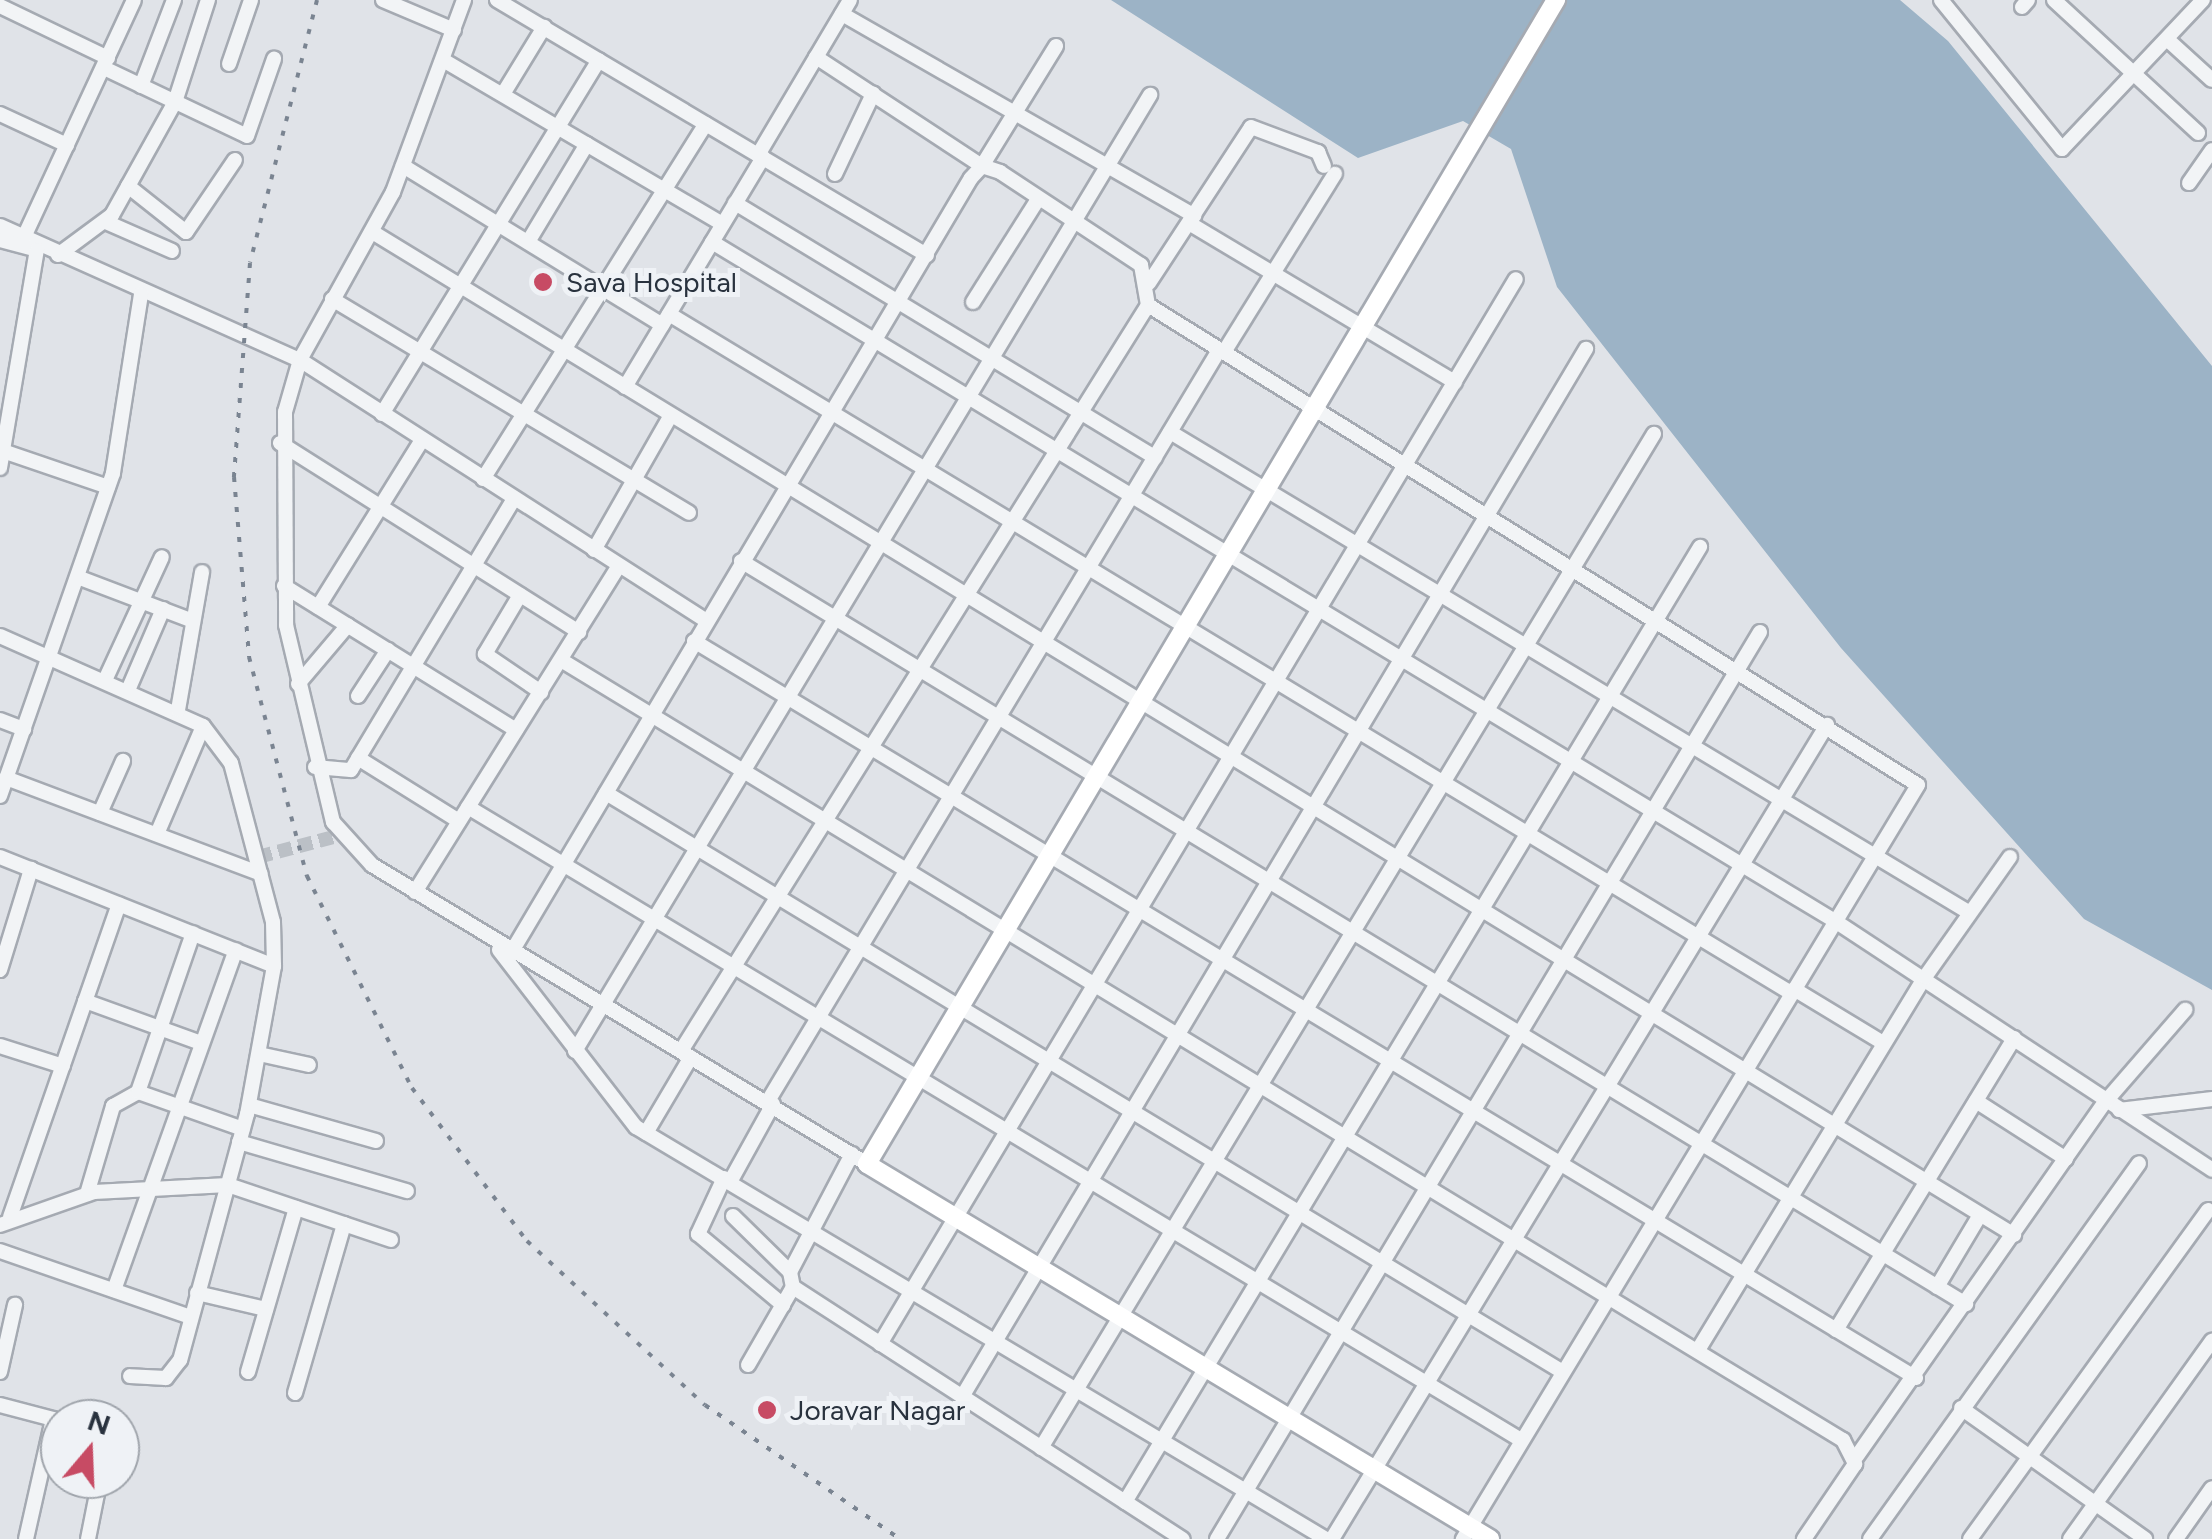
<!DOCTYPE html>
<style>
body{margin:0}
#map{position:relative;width:2212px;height:1539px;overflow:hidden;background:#e0e3e8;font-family:Figtree,sans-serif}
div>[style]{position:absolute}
.water>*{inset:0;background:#9cb3c6}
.minor-tunnel>*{height:14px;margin-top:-7px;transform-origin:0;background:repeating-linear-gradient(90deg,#bbc0c6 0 14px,transparent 0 21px)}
.roads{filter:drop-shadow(2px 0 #a5aab2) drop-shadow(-2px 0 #a5aab2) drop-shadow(0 2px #a5aab2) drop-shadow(0 -2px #a5aab2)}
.minor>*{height:14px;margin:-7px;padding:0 7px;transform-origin:7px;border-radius:7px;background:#f2f4f6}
.major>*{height:18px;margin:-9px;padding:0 9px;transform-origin:9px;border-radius:9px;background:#fff}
.rail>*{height:4px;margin-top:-2px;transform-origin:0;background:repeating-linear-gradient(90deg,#7a8491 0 5px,transparent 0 15px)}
.dots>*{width:28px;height:28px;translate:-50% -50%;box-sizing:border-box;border:5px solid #eff2f6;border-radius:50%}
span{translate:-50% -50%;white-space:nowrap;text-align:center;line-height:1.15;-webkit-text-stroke:10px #eff2f6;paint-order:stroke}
.poi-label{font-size:28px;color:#29323e}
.left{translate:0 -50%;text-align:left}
.north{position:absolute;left:40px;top:1399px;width:100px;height:100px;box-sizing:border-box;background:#eff2f6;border:2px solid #a0a5ac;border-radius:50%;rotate:19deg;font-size:28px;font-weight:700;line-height:40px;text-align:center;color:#29323e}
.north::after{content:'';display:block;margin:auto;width:35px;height:45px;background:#c74b64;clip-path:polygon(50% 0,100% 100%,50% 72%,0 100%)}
</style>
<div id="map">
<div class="water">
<div style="clip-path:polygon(1111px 0,1900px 0,1948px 41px,2212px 366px,2212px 990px,2084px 919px,1841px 648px,1557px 287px,1511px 149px,1463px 121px,1358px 158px)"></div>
</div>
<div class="minor-tunnel">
<div style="left:258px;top:857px;width:86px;rotate:-14.8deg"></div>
</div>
<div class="roads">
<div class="minor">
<div style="left:383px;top:0;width:77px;rotate:22.9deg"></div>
<div style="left:464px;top:0;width:205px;rotate:110.3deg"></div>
<div style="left:393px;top:192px;width:192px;rotate:119deg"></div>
<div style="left:300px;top:360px;width:54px;rotate:106.1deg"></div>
<div style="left:285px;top:412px;width:213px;rotate:89.7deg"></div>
<div style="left:286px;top:625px;width:203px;rotate:76.6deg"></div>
<div style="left:333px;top:822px;width:58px;rotate:47.8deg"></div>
<div style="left:372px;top:865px;width:578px;rotate:31.13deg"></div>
<div style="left:497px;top:0;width:500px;rotate:30.7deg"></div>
<div style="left:1941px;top:0;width:192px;rotate:50.9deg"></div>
<div style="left:2062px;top:149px;width:205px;rotate:-46.6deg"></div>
<div style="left:2054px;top:0;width:196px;rotate:42.7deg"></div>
<div style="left:0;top:6px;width:120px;rotate:25.7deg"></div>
<div style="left:2022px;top:7px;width:9px;rotate:-49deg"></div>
<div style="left:842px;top:14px;width:406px;rotate:29.8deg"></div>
<div style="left:2168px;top:40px;width:59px;rotate:42.3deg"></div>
<div style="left:816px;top:57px;width:199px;rotate:33.3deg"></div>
<div style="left:982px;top:166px;width:141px;rotate:-58.3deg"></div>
<div style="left:443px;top:60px;width:324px;rotate:30.4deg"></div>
<div style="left:229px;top:64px;width:68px;rotate:-71deg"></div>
<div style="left:104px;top:68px;width:158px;rotate:25.4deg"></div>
<div style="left:247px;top:136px;width:82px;rotate:-70.7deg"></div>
<div style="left:141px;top:86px;width:92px;rotate:-69deg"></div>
<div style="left:503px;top:94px;width:79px;rotate:-58.5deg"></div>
<div style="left:0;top:114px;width:74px;rotate:24.8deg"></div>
<div style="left:758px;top:155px;width:180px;rotate:-59.3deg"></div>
<div style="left:403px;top:166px;width:304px;rotate:31.5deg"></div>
<div style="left:835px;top:174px;width:89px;rotate:-64.6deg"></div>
<div style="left:2189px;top:183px;width:40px;rotate:-55.1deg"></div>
<div style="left:128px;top:186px;width:74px;rotate:38.4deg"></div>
<div style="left:186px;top:232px;width:87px;rotate:-55.8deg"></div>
<div style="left:735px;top:203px;width:491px;rotate:31.2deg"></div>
<div style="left:106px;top:222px;width:72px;rotate:23.7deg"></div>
<div style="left:1189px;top:223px;width:310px;rotate:30.9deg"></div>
<div style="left:0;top:226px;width:329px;rotate:24.1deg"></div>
<div style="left:300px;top:360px;width:483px;rotate:32.7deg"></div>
<div style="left:374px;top:233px;width:1922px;rotate:31.42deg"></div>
<div style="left:24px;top:237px;width:261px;rotate:-65.1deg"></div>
<div style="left:0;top:240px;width:38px;rotate:15deg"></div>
<div style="left:528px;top:242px;width:114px;rotate:-59deg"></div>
<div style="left:712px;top:242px;width:1312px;rotate:31.16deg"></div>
<div style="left:1835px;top:921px;width:452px;rotate:33.4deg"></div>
<div style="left:58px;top:255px;width:67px;rotate:-36.5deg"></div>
<div style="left:112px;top:215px;width:129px;rotate:-60.9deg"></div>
<div style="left:175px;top:102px;width:107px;rotate:-72.1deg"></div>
<div style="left:1149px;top:283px;width:186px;rotate:-56.8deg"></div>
<div style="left:1251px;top:127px;width:72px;rotate:20.5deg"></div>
<div style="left:1318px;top:152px;width:15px;rotate:67deg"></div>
<div style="left:332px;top:299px;width:416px;rotate:30.9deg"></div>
<div style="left:973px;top:302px;width:122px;rotate:-57.7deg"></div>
<div style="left:669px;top:314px;width:1311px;rotate:31.18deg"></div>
<div style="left:1224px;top:352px;width:210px;rotate:-58.1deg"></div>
<div style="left:625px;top:387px;width:268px;rotate:-59deg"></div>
<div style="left:382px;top:414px;width:415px;rotate:-58.5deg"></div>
<div style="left:1170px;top:432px;width:933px;rotate:31.02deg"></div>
<div style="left:280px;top:443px;width:354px;rotate:32.3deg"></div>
<div style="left:0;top:450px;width:114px;rotate:18.9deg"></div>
<div style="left:0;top:468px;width:221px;rotate:-80.4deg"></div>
<div style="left:483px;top:479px;width:419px;rotate:-57.9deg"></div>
<div style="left:594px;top:550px;width:155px;rotate:-60.3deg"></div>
<div style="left:741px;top:561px;width:1433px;rotate:31.24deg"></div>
<div style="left:80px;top:578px;width:121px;rotate:20.8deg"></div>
<div style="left:284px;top:586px;width:273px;rotate:31.8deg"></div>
<div style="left:520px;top:595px;width:69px;rotate:120.7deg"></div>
<div style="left:485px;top:654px;width:68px;rotate:34.2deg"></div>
<div style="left:318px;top:607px;width:197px;rotate:-58.1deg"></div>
<div style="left:0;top:636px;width:222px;rotate:23.9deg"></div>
<div style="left:203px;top:726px;width:46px;rotate:52.9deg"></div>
<div style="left:231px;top:763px;width:164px;rotate:75.2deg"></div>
<div style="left:273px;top:922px;width:44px;rotate:88.7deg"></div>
<div style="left:274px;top:966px;width:150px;rotate:100.3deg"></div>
<div style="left:247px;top:1114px;width:255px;rotate:105.2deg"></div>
<div style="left:180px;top:1360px;width:23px;rotate:128deg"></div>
<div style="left:166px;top:1378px;width:36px;rotate:-177deg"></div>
<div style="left:694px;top:641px;width:1427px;rotate:31.09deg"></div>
<div style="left:561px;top:660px;width:1501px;rotate:31.32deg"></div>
<div style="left:1843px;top:1440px;width:27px;rotate:63deg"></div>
<div style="left:1855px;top:1464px;width:91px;rotate:124.2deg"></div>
<div style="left:106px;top:678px;width:133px;rotate:-65.2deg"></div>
<div style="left:298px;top:684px;width:77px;rotate:-49.7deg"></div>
<div style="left:129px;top:688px;width:86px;rotate:-66.7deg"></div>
<div style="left:358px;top:696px;width:55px;rotate:-56.9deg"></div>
<div style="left:178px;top:710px;width:140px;rotate:-80.1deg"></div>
<div style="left:0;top:720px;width:26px;rotate:21deg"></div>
<div style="left:358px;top:758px;width:119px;rotate:32deg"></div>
<div style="left:315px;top:767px;width:36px;rotate:5deg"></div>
<div style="left:351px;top:770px;width:316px;rotate:-59deg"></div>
<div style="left:6px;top:778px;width:272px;rotate:20.6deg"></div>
<div style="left:606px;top:793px;width:1116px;rotate:31.18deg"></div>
<div style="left:0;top:796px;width:342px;rotate:-70.7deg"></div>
<div style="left:113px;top:473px;width:181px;rotate:-81.1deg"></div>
<div style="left:468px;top:807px;width:1229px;rotate:31.01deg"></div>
<div style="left:100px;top:813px;width:57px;rotate:-66.1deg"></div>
<div style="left:157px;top:834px;width:117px;rotate:-66.9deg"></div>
<div style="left:0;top:857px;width:295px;rotate:21.7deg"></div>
<div style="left:415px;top:892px;width:385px;rotate:-58deg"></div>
<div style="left:499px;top:950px;width:224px;rotate:52.3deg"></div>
<div style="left:636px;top:1127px;width:804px;rotate:30.84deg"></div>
<div style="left:511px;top:953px;width:901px;rotate:-59.31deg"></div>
<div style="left:971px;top:178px;width:16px;rotate:-47deg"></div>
<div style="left:982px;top:166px;width:19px;rotate:18deg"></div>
<div style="left:1000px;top:172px;width:169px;rotate:33.4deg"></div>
<div style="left:1141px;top:265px;width:41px;rotate:80.1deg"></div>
<div style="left:1148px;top:305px;width:907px;rotate:31.94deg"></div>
<div style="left:1918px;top:785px;width:881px;rotate:121.11deg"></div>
<div style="left:0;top:970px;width:106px;rotate:-72.9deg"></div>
<div style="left:1794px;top:989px;width:104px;rotate:31.2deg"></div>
<div style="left:85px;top:1001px;width:123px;rotate:19.9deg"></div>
<div style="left:0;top:1046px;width:66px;rotate:17.6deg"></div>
<div style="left:575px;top:1051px;width:1116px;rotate:-58.97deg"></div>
<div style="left:681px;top:1051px;width:880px;rotate:-57.95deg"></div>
<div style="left:259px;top:1054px;width:51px;rotate:12.4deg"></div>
<div style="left:138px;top:1092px;width:111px;rotate:19.4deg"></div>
<div style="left:768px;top:1101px;width:876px;rotate:-59.01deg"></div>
<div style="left:1976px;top:1101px;width:107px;rotate:32.8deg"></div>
<div style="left:249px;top:1105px;width:132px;rotate:15.8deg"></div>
<div style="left:2119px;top:1110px;width:94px;rotate:-6.7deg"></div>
<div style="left:646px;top:1133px;width:88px;rotate:-59.4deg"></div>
<div style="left:239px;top:1142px;width:175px;rotate:16.3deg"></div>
<div style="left:852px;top:1154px;width:133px;rotate:117.7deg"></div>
<div style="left:790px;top:1272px;width:15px;rotate:79deg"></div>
<div style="left:793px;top:1287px;width:464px;rotate:32.9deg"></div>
<div style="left:724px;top:1178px;width:62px;rotate:114.9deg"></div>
<div style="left:698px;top:1234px;width:111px;rotate:39.9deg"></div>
<div style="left:730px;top:1182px;width:89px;rotate:-61.1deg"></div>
<div style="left:87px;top:1194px;width:92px;rotate:-73.5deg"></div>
<div style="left:113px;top:1106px;width:29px;rotate:-29deg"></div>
<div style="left:138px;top:1092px;width:168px;rotate:-70.9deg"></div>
<div style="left:733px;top:1216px;width:80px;rotate:44.5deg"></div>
<div style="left:10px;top:1217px;width:331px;rotate:-70.8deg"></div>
<div style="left:0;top:1225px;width:100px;rotate:-19.3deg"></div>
<div style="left:94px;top:1192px;width:134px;rotate:-3deg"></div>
<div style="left:228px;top:1185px;width:172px;rotate:18.6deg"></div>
<div style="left:0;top:1251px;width:202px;rotate:19.1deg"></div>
<div style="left:1937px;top:1287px;width:84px;rotate:-59.2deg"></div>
<div style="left:114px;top:1290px;width:361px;rotate:-70.3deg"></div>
<div style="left:197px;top:1293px;width:71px;rotate:13.1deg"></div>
<div style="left:1836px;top:1330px;width:342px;rotate:-58.6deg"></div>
<div style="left:880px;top:1344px;width:1240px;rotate:-59.16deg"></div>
<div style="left:1698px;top:1350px;width:437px;rotate:-58.7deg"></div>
<div style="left:1925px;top:977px;width:147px;rotate:-54.7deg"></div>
<div style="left:748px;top:1365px;width:90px;rotate:-60deg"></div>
<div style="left:0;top:1372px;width:69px;rotate:-77.4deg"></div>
<div style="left:248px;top:1372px;width:171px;rotate:-73.7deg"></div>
<div style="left:295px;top:1393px;width:176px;rotate:-73.8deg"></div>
<div style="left:962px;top:1397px;width:1220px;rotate:-59.23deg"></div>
<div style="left:0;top:1405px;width:59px;rotate:14.7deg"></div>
<div style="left:1961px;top:1408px;width:226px;rotate:35.4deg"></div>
<div style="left:120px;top:1437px;width:9px;rotate:13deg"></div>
<div style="left:1041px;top:1448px;width:1185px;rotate:-58.85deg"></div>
<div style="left:1857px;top:1456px;width:434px;rotate:-55deg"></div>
<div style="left:2106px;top:1101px;width:121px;rotate:-49deg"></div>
<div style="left:1125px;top:1502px;width:1115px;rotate:-58.95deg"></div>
<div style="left:26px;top:1539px;width:123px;rotate:-77.3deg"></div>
<div style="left:88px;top:1539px;width:61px;rotate:-78.7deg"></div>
<div style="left:1217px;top:1539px;width:1057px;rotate:-59.09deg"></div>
<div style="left:1332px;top:1539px;width:953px;rotate:-58.7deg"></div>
<div style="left:1870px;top:1539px;width:462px;rotate:-54.4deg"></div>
<div style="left:1970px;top:1539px;width:406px;rotate:-54.1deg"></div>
<div style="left:2070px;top:1539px;width:244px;rotate:-54.4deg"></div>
<div style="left:2176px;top:1539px;width:62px;rotate:-54.8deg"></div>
</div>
<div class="major">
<div style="left:1490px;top:1539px;width:727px;rotate:-148.96deg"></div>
<div style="left:867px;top:1164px;width:1353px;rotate:-59.38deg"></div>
</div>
</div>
<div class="rail">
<div style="left:317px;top:0;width:271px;rotate:104.3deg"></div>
<div style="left:250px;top:263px;width:215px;rotate:94.3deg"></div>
<div style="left:234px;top:477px;width:181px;rotate:85.2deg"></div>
<div style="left:249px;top:657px;width:227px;rotate:75.2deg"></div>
<div style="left:307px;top:876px;width:237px;rotate:63.7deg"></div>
<div style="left:412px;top:1088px;width:191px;rotate:53.1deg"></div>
<div style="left:527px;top:1241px;width:242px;rotate:42.7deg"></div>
<div style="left:705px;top:1405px;width:237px;rotate:34.5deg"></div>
</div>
<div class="dots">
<div style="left:543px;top:282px;background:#c74b64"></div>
<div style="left:767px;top:1410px;background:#c74b64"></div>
</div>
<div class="poi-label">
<span class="left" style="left:566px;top:282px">Sava Hospital</span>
<span class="left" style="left:790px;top:1410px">Joravar Nagar</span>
</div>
<div class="north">N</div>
</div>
